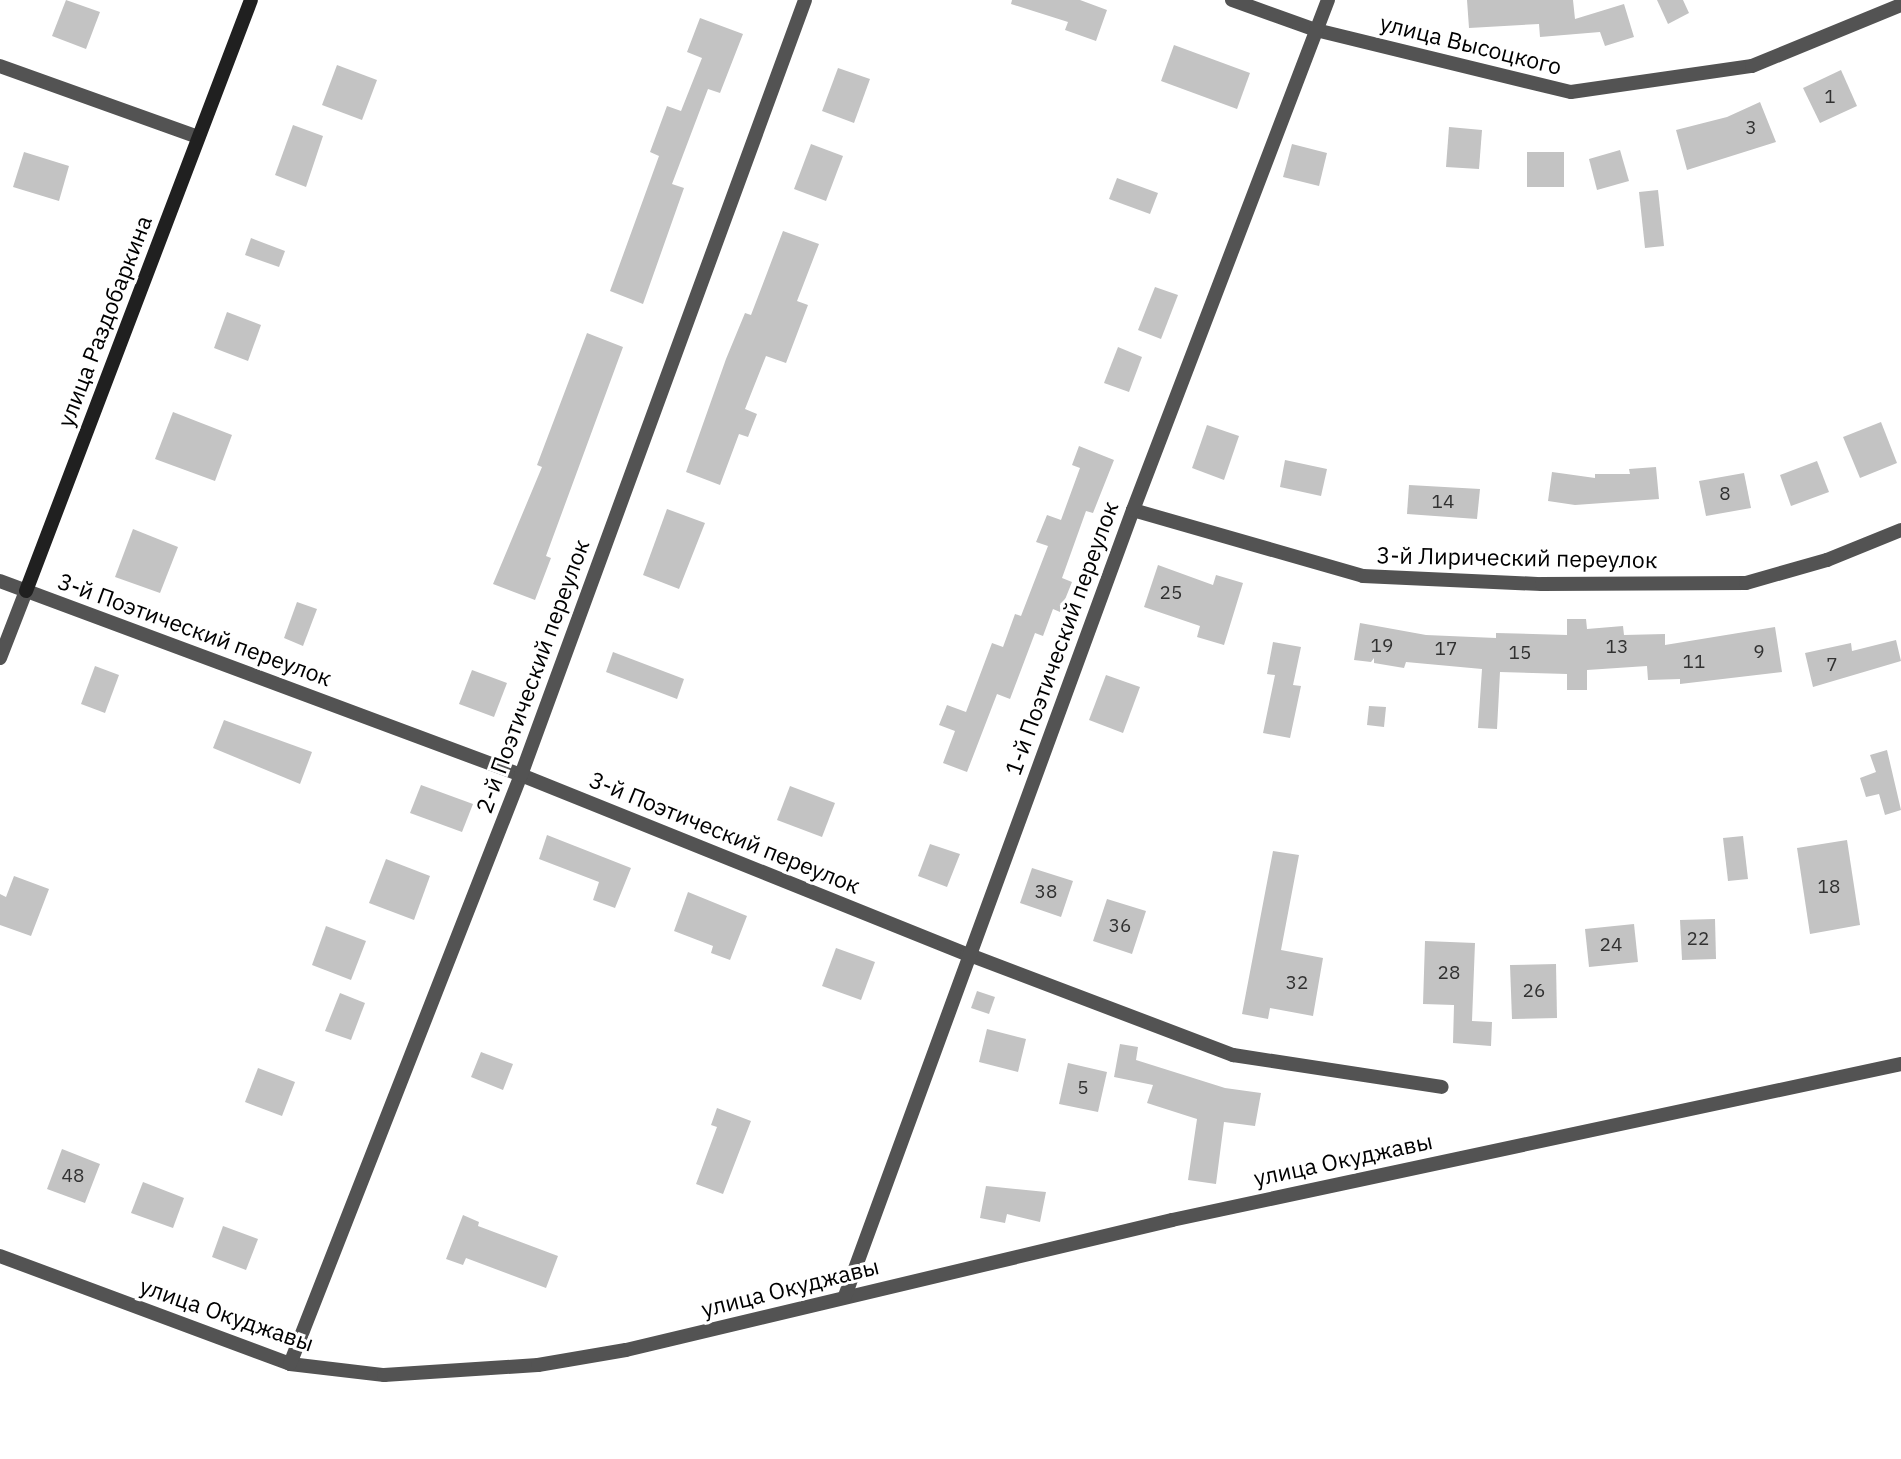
<!DOCTYPE html>
<meta charset="utf-8">
<style>
body{margin:0}
#map{position:relative;width:1901px;height:1459px;overflow:hidden;background:#fff;font-family:"IBM Plex Sans",sans-serif}
div>[style]{position:absolute}
.building>*{inset:0;background:#c3c3c3}
.street>*{height:14px;margin:-7px;padding:0 7px;transform-origin:7px;border-radius:7px;background:#535353}
.secondary>*{height:14px;margin:-7px;padding:0 7px;transform-origin:7px;border-radius:7px;background:#202020}
span{translate:-50% -50%;white-space:nowrap;text-align:center;line-height:1.15;-webkit-text-stroke:6px #fff;paint-order:stroke}
.number-label{font-size:19px;color:#313131}
.number-label span{-webkit-text-stroke-width:0}
.street-label{font-size:23px;color:#000}
</style>
<div id="map">
<div class="building">
<div style="clip-path:polygon(66px 0,100px 12px,86px 49px,52px 36px)"></div>
<div style="clip-path:polygon(1012px 0,1080px 0,1107px 10px,1096px 41px,1065px 30px,1068px 22px,1011px 4px)"></div>
<div style="clip-path:polygon(1467px 0,1573px 0,1575px 19px,1624px 4px,1634px 37px,1605px 46px,1600px 32px,1540px 37px,1539px 24px,1469px 28px)"></div>
<div style="clip-path:polygon(1657px 0,1683px 0,1689px 13px,1668px 24px)"></div>
<div style="clip-path:polygon(700px 18px,743px 34px,720px 93px,708px 89px,672px 184px,684px 188px,643px 304px,610px 291px,659px 156px,650px 152px,667px 106px,681px 111px,702px 58px,687px 52px)"></div>
<div style="clip-path:polygon(1174px 45px,1250px 73px,1237px 109px,1161px 81px)"></div>
<div style="clip-path:polygon(337px 65px,377px 80px,362px 120px,322px 105px)"></div>
<div style="clip-path:polygon(838px 68px,870px 79px,854px 123px,822px 111px)"></div>
<div style="clip-path:polygon(1841px 70px,1857px 106px,1820px 123px,1803px 88px)"></div>
<div style="clip-path:polygon(1760px 102px,1776px 142px,1687px 170px,1676px 130px,1727px 117px)"></div>
<div style="clip-path:polygon(293px 125px,323px 136px,306px 187px,275px 175px)"></div>
<div style="clip-path:polygon(1449px 127px,1482px 130px,1479px 169px,1446px 167px)"></div>
<div style="clip-path:polygon(811px 144px,843px 156px,826px 201px,794px 189px)"></div>
<div style="clip-path:polygon(1292px 144px,1327px 153px,1319px 186px,1283px 177px)"></div>
<div style="clip-path:polygon(1620px 150px,1629px 181px,1597px 190px,1589px 159px)"></div>
<div style="clip-path:polygon(24px 152px,69px 166px,59px 201px,13px 187px)"></div>
<div style="clip-path:polygon(1527px 152px,1564px 152px,1564px 187px,1527px 187px)"></div>
<div style="clip-path:polygon(1117px 178px,1158px 193px,1150px 214px,1109px 199px)"></div>
<div style="clip-path:polygon(1658px 190px,1664px 246px,1645px 248px,1639px 192px)"></div>
<div style="clip-path:polygon(783px 231px,819px 244px,797px 301px,808px 305px,786px 363px,766px 356px,745px 409px,757px 414px,748px 437px,739px 434px,720px 485px,686px 472px,726px 359px,745px 313px,751px 315px)"></div>
<div style="clip-path:polygon(251px 238px,285px 251px,279px 267px,245px 255px)"></div>
<div style="clip-path:polygon(1155px 287px,1178px 295px,1161px 339px,1138px 330px)"></div>
<div style="clip-path:polygon(227px 312px,261px 325px,248px 361px,214px 348px)"></div>
<div style="clip-path:polygon(587px 333px,623px 347px,546px 556px,551px 558px,535px 600px,493px 584px,542px 467px,537px 465px)"></div>
<div style="clip-path:polygon(1118px 347px,1142px 357px,1129px 392px,1104px 383px)"></div>
<div style="clip-path:polygon(173px 412px,232px 435px,215px 481px,155px 459px)"></div>
<div style="clip-path:polygon(1881px 422px,1897px 463px,1860px 478px,1843px 437px)"></div>
<div style="clip-path:polygon(1207px 425px,1239px 436px,1224px 480px,1192px 468px)"></div>
<div style="clip-path:polygon(1079px 446px,1114px 460px,1093px 513px,1086px 511px,1062px 578px,1072px 582px,1060px 612px,1053px 609px,1043px 636px,1035px 633px,1010px 699px,997px 694px,967px 772px,943px 763px,955px 731px,939px 725px,947px 705px,966px 712px,992px 643px,1003px 647px,1015px 614px,1021px 616px,1048px 546px,1036px 542px,1047px 515px,1061px 520px,1080px 468px,1072px 465px)"></div>
<div style="clip-path:polygon(1285px 460px,1327px 469px,1321px 496px,1280px 487px)"></div>
<div style="clip-path:polygon(1817px 461px,1829px 492px,1791px 506px,1780px 475px)"></div>
<div style="clip-path:polygon(1656px 467px,1659px 499px,1575px 505px,1548px 501px,1552px 472px,1595px 478px,1595px 474px,1630px 474px,1629px 469px)"></div>
<div style="clip-path:polygon(1744px 473px,1751px 508px,1706px 516px,1699px 481px)"></div>
<div style="clip-path:polygon(1409px 485px,1480px 489px,1477px 519px,1407px 514px)"></div>
<div style="clip-path:polygon(667px 509px,705px 523px,679px 589px,643px 575px)"></div>
<div style="clip-path:polygon(133px 529px,178px 547px,160px 593px,115px 577px)"></div>
<div style="clip-path:polygon(1158px 565px,1213px 585px,1216px 575px,1243px 583px,1224px 645px,1197px 637px,1200px 626px,1144px 607px)"></div>
<div style="clip-path:polygon(297px 602px,317px 609px,303px 646px,284px 638px)"></div>
<div style="clip-path:polygon(1567px 619px,1586px 619px,1587px 629px,1623px 626px,1624px 635px,1665px 634px,1665px 645px,1775px 627px,1782px 672px,1680px 684px,1680px 679px,1648px 680px,1647px 666px,1587px 670px,1587px 690px,1567px 690px,1567px 674px,1500px 672px,1497px 729px,1478px 728px,1482px 669px,1406px 662px,1404px 668px,1374px 663px,1374px 658px,1371px 662px,1354px 660px,1360px 623px,1426px 635px,1496px 638px,1496px 633px,1567px 635px)"></div>
<div style="clip-path:polygon(1896px 640px,1901px 661px,1813px 687px,1805px 653px,1851px 643px,1852px 651px)"></div>
<div style="clip-path:polygon(1273px 642px,1301px 647px,1293px 685px,1301px 686px,1290px 738px,1263px 733px,1275px 675px,1267px 674px)"></div>
<div style="clip-path:polygon(613px 652px,684px 679px,677px 699px,606px 672px)"></div>
<div style="clip-path:polygon(95px 666px,119px 675px,105px 713px,81px 704px)"></div>
<div style="clip-path:polygon(472px 670px,507px 683px,494px 717px,459px 704px)"></div>
<div style="clip-path:polygon(1106px 675px,1140px 687px,1123px 733px,1089px 720px)"></div>
<div style="clip-path:polygon(1369px 706px,1386px 707px,1384px 727px,1367px 725px)"></div>
<div style="clip-path:polygon(224px 720px,312px 752px,300px 784px,213px 748px)"></div>
<div style="clip-path:polygon(1887px 750px,1901px 810px,1885px 815px,1879px 794px,1866px 797px,1860px 778px,1876px 772px,1870px 755px)"></div>
<div style="clip-path:polygon(421px 785px,473px 804px,462px 832px,410px 813px)"></div>
<div style="clip-path:polygon(790px 786px,835px 803px,822px 837px,777px 820px)"></div>
<div style="clip-path:polygon(547px 835px,631px 868px,615px 908px,593px 900px,599px 882px,539px 859px)"></div>
<div style="clip-path:polygon(1743px 836px,1748px 879px,1728px 881px,1723px 838px)"></div>
<div style="clip-path:polygon(1847px 840px,1860px 925px,1810px 934px,1797px 848px)"></div>
<div style="clip-path:polygon(930px 844px,960px 854px,947px 887px,918px 876px)"></div>
<div style="clip-path:polygon(1273px 851px,1299px 855px,1281px 950px,1323px 958px,1313px 1016px,1270px 1008px,1268px 1019px,1242px 1014px)"></div>
<div style="clip-path:polygon(386px 859px,430px 876px,414px 920px,369px 903px)"></div>
<div style="clip-path:polygon(1032px 868px,1073px 881px,1061px 917px,1020px 903px)"></div>
<div style="clip-path:polygon(14px 876px,49px 889px,31px 936px,0 925px,0 894px,6px 897px)"></div>
<div style="clip-path:polygon(688px 892px,747px 916px,730px 960px,711px 953px,713px 946px,674px 931px)"></div>
<div style="clip-path:polygon(1107px 899px,1146px 911px,1132px 954px,1093px 941px)"></div>
<div style="clip-path:polygon(1715px 919px,1716px 959px,1682px 960px,1680px 920px)"></div>
<div style="clip-path:polygon(1634px 924px,1638px 962px,1589px 967px,1585px 929px)"></div>
<div style="clip-path:polygon(326px 926px,366px 941px,351px 980px,312px 965px)"></div>
<div style="clip-path:polygon(1425px 941px,1475px 943px,1472px 1021px,1492px 1022px,1491px 1046px,1453px 1043px,1454px 1005px,1423px 1004px)"></div>
<div style="clip-path:polygon(836px 948px,875px 962px,861px 1000px,822px 986px)"></div>
<div style="clip-path:polygon(1556px 964px,1557px 1018px,1512px 1019px,1510px 965px)"></div>
<div style="clip-path:polygon(977px 991px,995px 997px,989px 1014px,971px 1008px)"></div>
<div style="clip-path:polygon(340px 993px,365px 1003px,351px 1040px,325px 1031px)"></div>
<div style="clip-path:polygon(987px 1029px,1026px 1039px,1018px 1072px,979px 1062px)"></div>
<div style="clip-path:polygon(1120px 1044px,1138px 1047px,1136px 1060px,1225px 1088px,1261px 1093px,1255px 1126px,1224px 1122px,1216px 1184px,1188px 1180px,1197px 1119px,1147px 1103px,1153px 1085px,1114px 1077px)"></div>
<div style="clip-path:polygon(481px 1052px,513px 1064px,503px 1090px,471px 1077px)"></div>
<div style="clip-path:polygon(1068px 1063px,1107px 1072px,1098px 1112px,1059px 1104px)"></div>
<div style="clip-path:polygon(258px 1068px,295px 1082px,282px 1116px,245px 1102px)"></div>
<div style="clip-path:polygon(717px 1108px,751px 1121px,723px 1194px,696px 1184px,717px 1127px,711px 1125px)"></div>
<div style="clip-path:polygon(62px 1149px,100px 1164px,85px 1203px,47px 1189px)"></div>
<div style="clip-path:polygon(143px 1182px,184px 1198px,173px 1228px,131px 1213px)"></div>
<div style="clip-path:polygon(986px 1186px,1046px 1192px,1040px 1222px,1007px 1214px,1005px 1223px,980px 1218px)"></div>
<div style="clip-path:polygon(463px 1215px,479px 1222px,478px 1226px,558px 1256px,546px 1288px,466px 1258px,463px 1265px,446px 1259px)"></div>
<div style="clip-path:polygon(223px 1226px,258px 1239px,246px 1270px,212px 1257px)"></div>
</div>
<div class="street">
<div style="left:1232px;top:0;width:89px;rotate:19.7deg"></div>
<div style="left:1316px;top:30px;width:262px;rotate:13.7deg"></div>
<div style="left:1571px;top:92px;width:183px;rotate:-8.2deg"></div>
<div style="left:1752px;top:66px;width:161px;rotate:-22.3deg"></div>
<div style="left:0;top:66px;width:210px;rotate:19.7deg"></div>
<div style="left:1133px;top:510px;width:239px;rotate:16deg"></div>
<div style="left:1363px;top:576px;width:179px;rotate:2.6deg"></div>
<div style="left:1542px;top:584px;width:204px;rotate:-0.3deg"></div>
<div style="left:1746px;top:583px;width:84px;rotate:-15.9deg"></div>
<div style="left:1827px;top:560px;width:80px;rotate:-22.1deg"></div>
<div style="left:0;top:581px;width:556px;rotate:20.42deg"></div>
<div style="left:521px;top:775px;width:481px;rotate:21.9deg"></div>
<div style="left:967px;top:954px;width:285px;rotate:20.8deg"></div>
<div style="left:1233px;top:1055px;width:211px;rotate:8.7deg"></div>
<div style="left:0;top:658px;width:72px;rotate:-68.8deg"></div>
<div style="left:0;top:1256px;width:309px;rotate:20.4deg"></div>
<div style="left:290px;top:1364px;width:95px;rotate:6.7deg"></div>
<div style="left:384px;top:1375px;width:154px;rotate:-3.7deg"></div>
<div style="left:538px;top:1365px;width:89px;rotate:-9.7deg"></div>
<div style="left:626px;top:1350px;width:561px;rotate:-13.39deg"></div>
<div style="left:1172px;top:1220px;width:746px;rotate:-12.08deg"></div>
<div style="left:845px;top:1296px;width:837px;rotate:-69.88deg"></div>
<div style="left:1133px;top:510px;width:546px;rotate:-69.08deg"></div>
<div style="left:290px;top:1364px;width:633px;rotate:-68.59deg"></div>
<div style="left:521px;top:775px;width:825px;rotate:-69.87deg"></div>
</div>
<div class="secondary">
<div style="left:26px;top:591px;width:632px;rotate:-69.16deg"></div>
</div>
<div class="number-label">
<span style="left:1830px;top:97px">1</span>
<span style="left:1751px;top:128px">3</span>
<span style="left:1725px;top:494px">8</span>
<span style="left:1443px;top:502px">14</span>
<span style="left:1171px;top:593px">25</span>
<span style="left:1382px;top:646px">19</span>
<span style="left:1617px;top:647px">13</span>
<span style="left:1446px;top:649px">17</span>
<span style="left:1759px;top:652px">9</span>
<span style="left:1520px;top:653px">15</span>
<span style="left:1694px;top:662px">11</span>
<span style="left:1832px;top:665px">7</span>
<span style="left:1829px;top:887px">18</span>
<span style="left:1046px;top:892px">38</span>
<span style="left:1120px;top:926px">36</span>
<span style="left:1698px;top:939px">22</span>
<span style="left:1611px;top:945px">24</span>
<span style="left:1449px;top:973px">28</span>
<span style="left:1297px;top:983px">32</span>
<span style="left:1534px;top:991px">26</span>
<span style="left:1083px;top:1088px">5</span>
<span style="left:73px;top:1176px">48</span>
</div>
<div class="street-label">
<span style="left:1471px;top:44px;rotate:14deg">улица Высоцкого</span>
<span style="left:104px;top:321px;rotate:-69deg">улица Раздобаркина</span>
<span style="left:1517px;top:557px;rotate:1deg">3-й Лирический переулок</span>
<span style="left:195px;top:629px;rotate:20deg">3-й Поэтический переулок</span>
<span style="left:1061px;top:638px;rotate:-70deg">1-й Поэтический переулок</span>
<span style="left:532px;top:676px;rotate:-70deg">2-й Поэтический переулок</span>
<span style="left:725px;top:832px;rotate:22deg">3-й Поэтический переулок</span>
<span style="left:1343px;top:1159px;rotate:-12deg">улица Окуджавы</span>
<span style="left:790px;top:1287px;rotate:-14deg">улица Окуджавы</span>
<span style="left:227px;top:1314px;rotate:19deg">улица Окуджавы</span>
</div>
</div>
